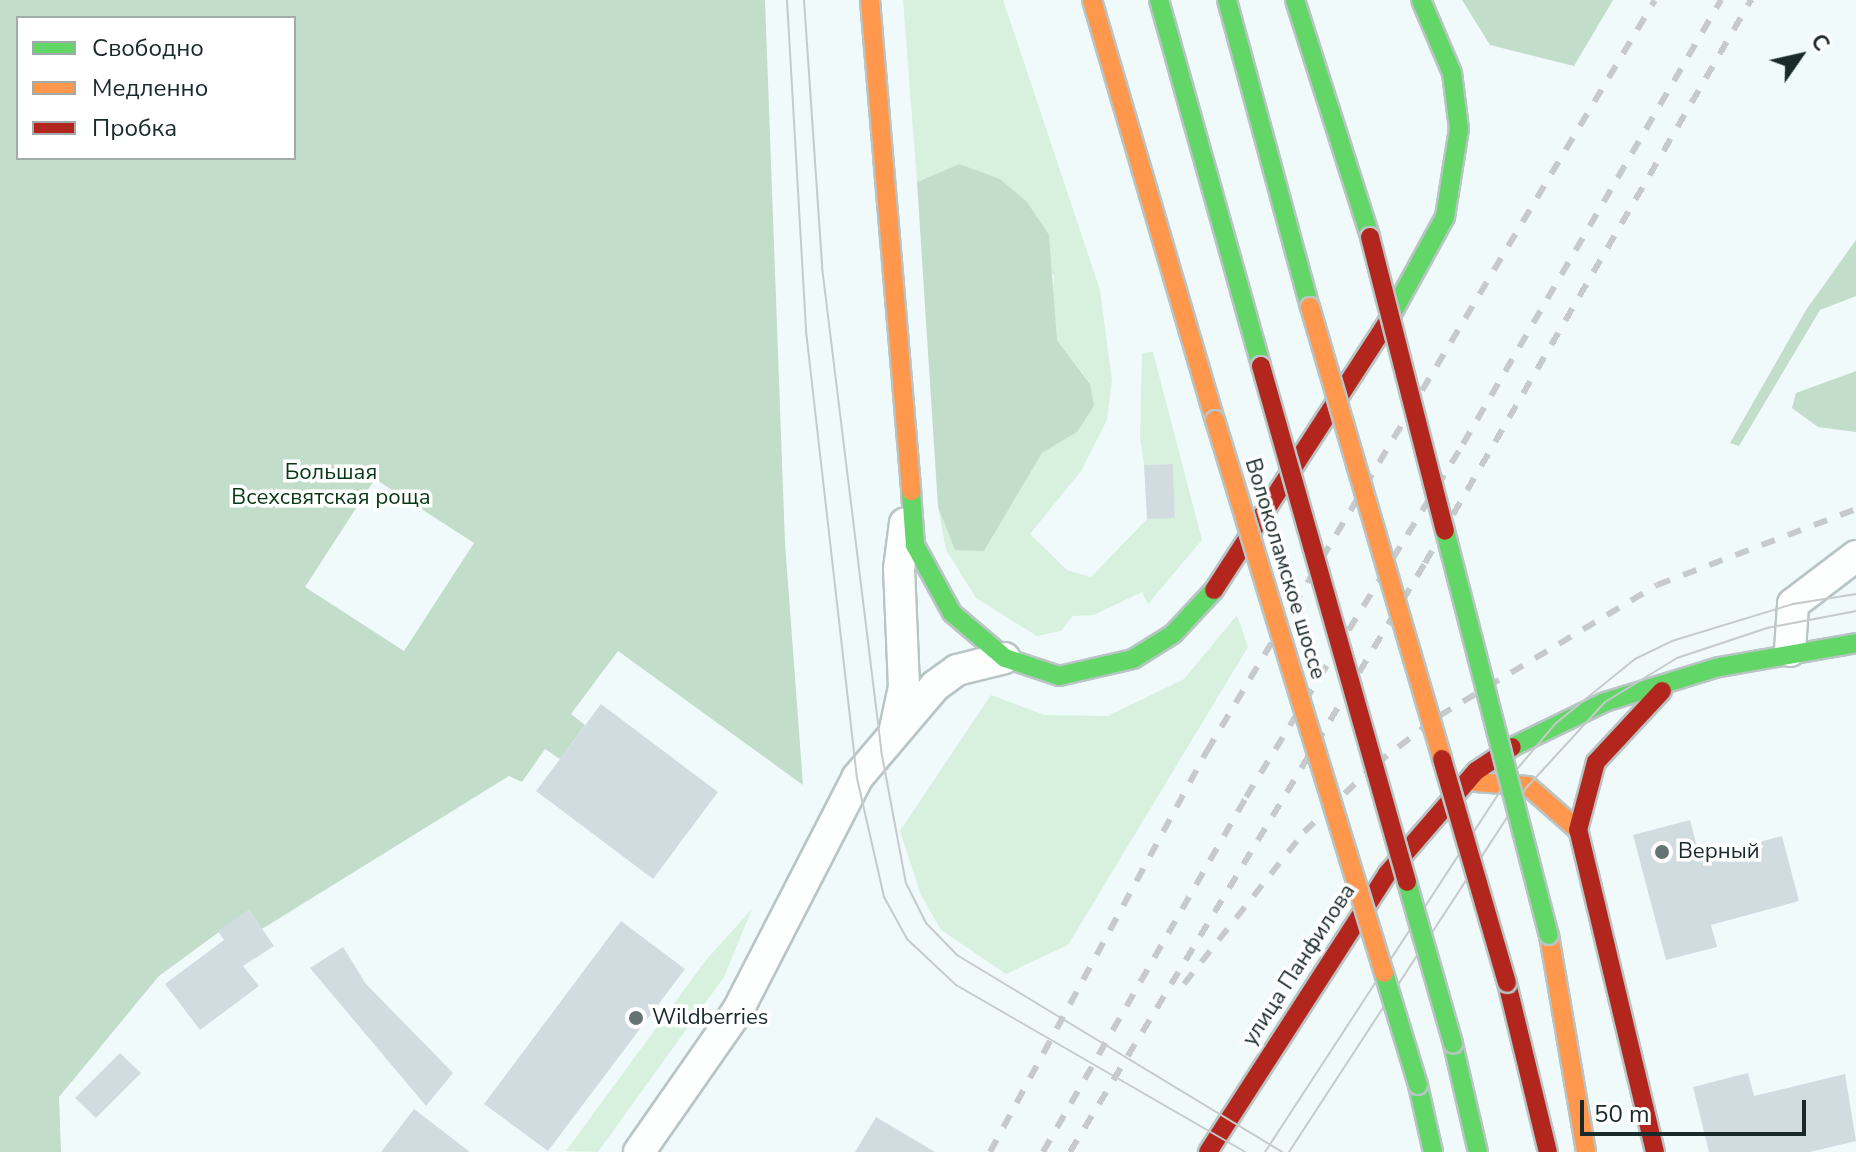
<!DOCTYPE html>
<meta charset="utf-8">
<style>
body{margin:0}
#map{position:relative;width:1856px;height:1152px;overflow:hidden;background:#f1fafb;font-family:"Nunito Sans",sans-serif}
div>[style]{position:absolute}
.green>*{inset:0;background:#d7f1de}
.forest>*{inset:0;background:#c2ddc9}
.building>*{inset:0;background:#d1dce0}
.roads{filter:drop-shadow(2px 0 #b9c5c5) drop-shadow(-2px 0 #b9c5c5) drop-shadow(0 2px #b9c5c5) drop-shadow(0 -2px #b9c5c5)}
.street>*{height:30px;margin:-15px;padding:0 15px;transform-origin:15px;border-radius:15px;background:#fdfefe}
.fast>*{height:18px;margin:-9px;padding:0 9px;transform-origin:9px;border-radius:9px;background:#63d668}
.slow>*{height:18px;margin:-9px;padding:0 9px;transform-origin:9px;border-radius:9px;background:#ff974d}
.jam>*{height:18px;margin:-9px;padding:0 9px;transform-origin:9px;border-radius:9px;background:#b3261e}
.tram>*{height:2px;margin:-1px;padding:0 1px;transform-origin:1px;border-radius:1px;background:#c6caca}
.rail>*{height:6px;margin-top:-3px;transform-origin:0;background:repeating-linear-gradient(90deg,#c6caca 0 14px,transparent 0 28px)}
.bridges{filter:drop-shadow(2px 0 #b9c5c5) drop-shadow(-2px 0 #b9c5c5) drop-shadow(0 2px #b9c5c5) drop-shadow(0 -2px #b9c5c5)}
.fast-bridge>*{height:18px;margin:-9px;padding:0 9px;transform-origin:9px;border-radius:9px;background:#63d668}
.slow-bridge>*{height:18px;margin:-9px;padding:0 9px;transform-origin:9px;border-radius:9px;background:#ff974d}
.jam-bridge>*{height:18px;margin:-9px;padding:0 9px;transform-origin:9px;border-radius:9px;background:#b3261e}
.dots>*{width:22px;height:22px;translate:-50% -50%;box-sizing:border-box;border:4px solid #fff;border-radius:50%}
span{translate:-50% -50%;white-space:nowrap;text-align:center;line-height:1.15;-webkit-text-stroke:7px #fff;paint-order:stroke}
.park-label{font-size:22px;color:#073815}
.street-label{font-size:22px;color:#1a2a2b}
.poi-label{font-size:22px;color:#1a2a2b}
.left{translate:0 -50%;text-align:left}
.legend{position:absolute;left:16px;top:16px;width:280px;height:144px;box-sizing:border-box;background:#fff;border:2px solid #a3aaaa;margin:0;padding:10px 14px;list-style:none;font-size:24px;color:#1a2a2b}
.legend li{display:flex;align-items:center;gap:16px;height:40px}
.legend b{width:40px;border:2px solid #a3aaaa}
.north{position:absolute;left:1760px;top:16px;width:80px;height:80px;-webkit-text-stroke:6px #fff;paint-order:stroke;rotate:56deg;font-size:22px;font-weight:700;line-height:32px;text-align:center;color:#1a2a2b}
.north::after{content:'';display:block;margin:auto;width:28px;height:36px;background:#1a2a2b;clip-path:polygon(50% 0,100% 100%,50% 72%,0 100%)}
.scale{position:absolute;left:1580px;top:1100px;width:226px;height:36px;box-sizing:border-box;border:4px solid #1a2a2b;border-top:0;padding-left:10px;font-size:24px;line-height:28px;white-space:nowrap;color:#1a2a2b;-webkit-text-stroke:6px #fff;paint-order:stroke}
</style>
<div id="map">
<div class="green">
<div style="clip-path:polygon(903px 0,1003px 0,1100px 290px,1112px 381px,1107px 420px,1081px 471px,1030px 534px,1067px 570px,1091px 577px,1147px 519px,1175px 517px,1173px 464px,1144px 465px,1140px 436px,1142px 353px,1153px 352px,1202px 540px,1148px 604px,1142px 592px,1094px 615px,1073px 616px,1061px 631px,1037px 636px,976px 598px,946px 550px,938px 507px,955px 549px,984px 551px,1042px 453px,1077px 432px,1090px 383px,1057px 340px,1051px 315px,1054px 276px,959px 164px,917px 182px)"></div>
<div style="clip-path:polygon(1237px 615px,1248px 647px,1068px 945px,1006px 974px,941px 930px,921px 895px,900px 831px,991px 695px,1045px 715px,1108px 716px,1184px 679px)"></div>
<div style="clip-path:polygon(752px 909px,724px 977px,598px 1152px,566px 1151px,706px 960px)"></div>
</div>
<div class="forest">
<div style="clip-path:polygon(evenodd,0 0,765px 0,785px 543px,803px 785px,618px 651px,571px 714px,585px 725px,560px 759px,545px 749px,522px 782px,509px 776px,262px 929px,249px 910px,159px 976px,59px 1097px,61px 1152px,0 1152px,0 0,18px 18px,294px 18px,294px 158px,18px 158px,18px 18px,0 0,375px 479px,474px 543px,404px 651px,305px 587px,375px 479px)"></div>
<div style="clip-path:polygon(1462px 0,1613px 0,1574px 66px,1490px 45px)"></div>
<div style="clip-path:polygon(959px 164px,1000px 179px,1027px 202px,1049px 235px,1057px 340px,1090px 384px,1094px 406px,1077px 432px,1042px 453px,984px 551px,955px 550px,938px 507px,917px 182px)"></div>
<div style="clip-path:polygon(1856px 240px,1856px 296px,1820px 310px,1739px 446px,1730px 443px,1806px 310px)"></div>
<div style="clip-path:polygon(1856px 371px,1856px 432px,1818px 427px,1792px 408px,1796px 393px)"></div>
</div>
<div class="building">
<div style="clip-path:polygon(1173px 464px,1175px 518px,1147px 519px,1144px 465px)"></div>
<div style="clip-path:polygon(601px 704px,718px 792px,653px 879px,536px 791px)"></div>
<div style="clip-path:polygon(1690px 820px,1700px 858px,1782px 836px,1799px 901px,1711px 925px,1717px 947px,1666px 960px,1633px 835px)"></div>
<div style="clip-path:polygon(249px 910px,274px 946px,243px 966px,259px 986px,200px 1030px,165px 984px,224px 940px,218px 931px)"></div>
<div style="clip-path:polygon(621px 921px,685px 969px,548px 1151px,484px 1104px)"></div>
<div style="clip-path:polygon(343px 947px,366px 984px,453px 1073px,426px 1106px,310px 968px)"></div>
<div style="clip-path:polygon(120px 1053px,141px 1073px,96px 1118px,75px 1098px)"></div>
<div style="clip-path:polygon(1748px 1073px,1754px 1096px,1845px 1074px,1856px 1141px,1810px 1152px,1709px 1152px,1693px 1087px)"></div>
<div style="clip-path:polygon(414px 1109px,470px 1152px,381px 1152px)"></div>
<div style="clip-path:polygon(876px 1117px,935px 1152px,855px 1152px)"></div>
</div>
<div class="roads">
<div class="street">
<div style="left:1790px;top:651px;width:47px;rotate:-86.3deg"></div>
<div style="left:1793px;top:604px;width:79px;rotate:-37.3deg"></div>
<div style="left:895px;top:729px;width:43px;rotate:-77.9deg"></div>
<div style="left:904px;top:687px;width:118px;rotate:-92.4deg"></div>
<div style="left:899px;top:569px;width:46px;rotate:-82.6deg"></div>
<div style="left:639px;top:1152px;width:173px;rotate:-55.1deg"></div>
<div style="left:738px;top:1010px;width:261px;rotate:-62.8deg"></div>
<div style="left:857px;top:778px;width:121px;rotate:-49.7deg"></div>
<div style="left:935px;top:686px;width:27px;rotate:-36deg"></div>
<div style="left:957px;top:670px;width:49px;rotate:-14deg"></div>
</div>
<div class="fast">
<div style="left:1159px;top:0;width:380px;rotate:74.4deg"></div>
<div style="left:1227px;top:0;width:318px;rotate:74.9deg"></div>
<div style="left:1295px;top:0;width:249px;rotate:72.4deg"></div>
<div style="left:1388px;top:321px;width:119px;rotate:-61.3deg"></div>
<div style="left:1445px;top:217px;width:89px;rotate:-81deg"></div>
<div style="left:1459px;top:129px;width:56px;rotate:-97.1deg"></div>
<div style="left:1452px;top:73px;width:79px;rotate:-113deg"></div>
<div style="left:911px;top:491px;width:54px;rotate:85.8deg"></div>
<div style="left:915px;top:545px;width:77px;rotate:61.4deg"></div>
<div style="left:952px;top:613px;width:70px;rotate:40.3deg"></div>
<div style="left:1005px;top:658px;width:57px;rotate:18.4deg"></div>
<div style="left:1059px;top:676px;width:76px;rotate:-12.9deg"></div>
<div style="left:1133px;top:659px;width:47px;rotate:-32deg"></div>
<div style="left:1173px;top:634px;width:60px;rotate:-47deg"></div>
<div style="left:1512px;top:747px;width:103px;rotate:-25.8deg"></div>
<div style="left:1605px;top:702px;width:119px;rotate:-17.1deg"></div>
<div style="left:1719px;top:667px;width:139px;rotate:-9.9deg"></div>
<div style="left:1453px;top:1044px;width:111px;rotate:77deg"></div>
<div style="left:1418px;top:1085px;width:69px;rotate:77.4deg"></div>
</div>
<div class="slow">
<div style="left:870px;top:0;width:493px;rotate:85.2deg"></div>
<div style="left:1092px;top:0;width:438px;rotate:73.7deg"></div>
<div style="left:1476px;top:782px;width:52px;rotate:4.4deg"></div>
<div style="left:1528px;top:786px;width:67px;rotate:41.3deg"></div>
<div style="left:1549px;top:935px;width:220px;rotate:80.3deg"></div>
</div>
<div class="jam">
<div style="left:1214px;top:590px;width:320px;rotate:-57.1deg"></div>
<div style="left:1507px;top:983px;width:174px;rotate:76.4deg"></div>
<div style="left:1208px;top:1152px;width:331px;rotate:-57.2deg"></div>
<div style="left:1387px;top:874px;width:136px;rotate:-49.2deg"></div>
<div style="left:1476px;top:771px;width:43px;rotate:-33.7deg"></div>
<div style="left:1655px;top:1152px;width:331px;rotate:-103.4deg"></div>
<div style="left:1578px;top:830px;width:70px;rotate:-75.2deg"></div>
<div style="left:1596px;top:762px;width:97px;rotate:-47.1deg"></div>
</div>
</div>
<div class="tram">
<div style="left:787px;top:0;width:332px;rotate:86.7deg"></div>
<div style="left:806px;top:331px;width:450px;rotate:83.5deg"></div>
<div style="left:857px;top:778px;width:122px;rotate:77.2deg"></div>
<div style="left:884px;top:897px;width:48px;rotate:61.3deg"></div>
<div style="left:907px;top:939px;width:67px;rotate:43.2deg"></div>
<div style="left:956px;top:985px;width:334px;rotate:30deg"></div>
<div style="left:804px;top:0;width:268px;rotate:86.1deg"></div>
<div style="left:822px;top:267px;width:487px;rotate:83deg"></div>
<div style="left:881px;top:750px;width:135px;rotate:79.4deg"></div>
<div style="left:906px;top:883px;width:45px;rotate:63.4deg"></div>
<div style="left:926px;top:923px;width:45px;rotate:45.9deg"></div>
<div style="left:957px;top:955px;width:380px;rotate:31.2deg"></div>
<div style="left:1265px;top:1152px;width:443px;rotate:-56.9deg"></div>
<div style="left:1507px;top:781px;width:76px;rotate:-49.8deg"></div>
<div style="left:1556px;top:723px;width:102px;rotate:-39deg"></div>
<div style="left:1635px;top:659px;width:41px;rotate:-25.9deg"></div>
<div style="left:1672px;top:641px;width:127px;rotate:-17deg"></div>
<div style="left:1793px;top:604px;width:64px;rotate:-9deg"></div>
<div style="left:1289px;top:1152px;width:437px;rotate:-56.9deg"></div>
<div style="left:1528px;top:786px;width:114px;rotate:-47.5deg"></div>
<div style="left:1605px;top:702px;width:84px;rotate:-31.4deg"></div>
<div style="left:1677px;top:658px;width:95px;rotate:-18.4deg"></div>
<div style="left:1767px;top:628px;width:91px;rotate:-10.8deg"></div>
</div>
<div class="rail">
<div style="left:1184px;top:984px;width:194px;rotate:-51.7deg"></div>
<div style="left:1304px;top:832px;width:99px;rotate:-43.4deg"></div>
<div style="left:1376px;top:764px;width:79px;rotate:-37.3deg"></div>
<div style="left:1439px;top:716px;width:254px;rotate:-31deg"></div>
<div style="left:1657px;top:585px;width:213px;rotate:-20.9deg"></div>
<div style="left:990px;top:1152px;width:456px;rotate:-61.6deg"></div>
<div style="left:1207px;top:751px;width:874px;rotate:-59.18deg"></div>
<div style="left:1043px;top:1152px;width:409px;rotate:-60.2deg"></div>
<div style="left:1246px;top:797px;width:414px;rotate:-58.4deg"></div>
<div style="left:1463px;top:444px;width:514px;rotate:-59.84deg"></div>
<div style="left:1070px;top:1152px;width:688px;rotate:-58.92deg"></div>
<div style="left:1425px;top:563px;width:651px;rotate:-59.93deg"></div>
</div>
<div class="bridges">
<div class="fast-bridge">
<div style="left:1445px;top:531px;width:417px;rotate:75.6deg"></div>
<div style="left:1407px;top:882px;width:168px;rotate:74.1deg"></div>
<div style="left:1384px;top:973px;width:117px;rotate:73.1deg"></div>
</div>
<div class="slow-bridge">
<div style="left:1310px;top:307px;width:471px;rotate:73.7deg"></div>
<div style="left:1215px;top:420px;width:578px;rotate:73.01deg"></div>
</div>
<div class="jam-bridge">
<div style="left:1370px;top:237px;width:303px;rotate:75.7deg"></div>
<div style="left:1261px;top:366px;width:536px;rotate:74.2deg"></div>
<div style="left:1442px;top:759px;width:233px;rotate:73.8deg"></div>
</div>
</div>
<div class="dots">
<div style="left:1662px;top:852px;background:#657374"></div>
<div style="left:636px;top:1018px;background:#657374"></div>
</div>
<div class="park-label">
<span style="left:331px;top:485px">Большая<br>Всехсвятская роща</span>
</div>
<div class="street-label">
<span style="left:1285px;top:569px;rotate:73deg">Волоколамское шоссе</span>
<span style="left:1299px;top:965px;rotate:-57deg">улица Панфилова</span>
</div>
<div class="poi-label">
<span class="left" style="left:1678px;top:852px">Верный</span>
<span class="left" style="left:652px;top:1018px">Wildberries</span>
</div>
<ul class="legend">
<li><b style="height:10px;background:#63d668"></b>Свободно</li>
<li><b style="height:10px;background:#ff974d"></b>Медленно</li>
<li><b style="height:10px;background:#b3261e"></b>Пробка</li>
</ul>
<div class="north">С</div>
<div class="scale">50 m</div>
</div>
